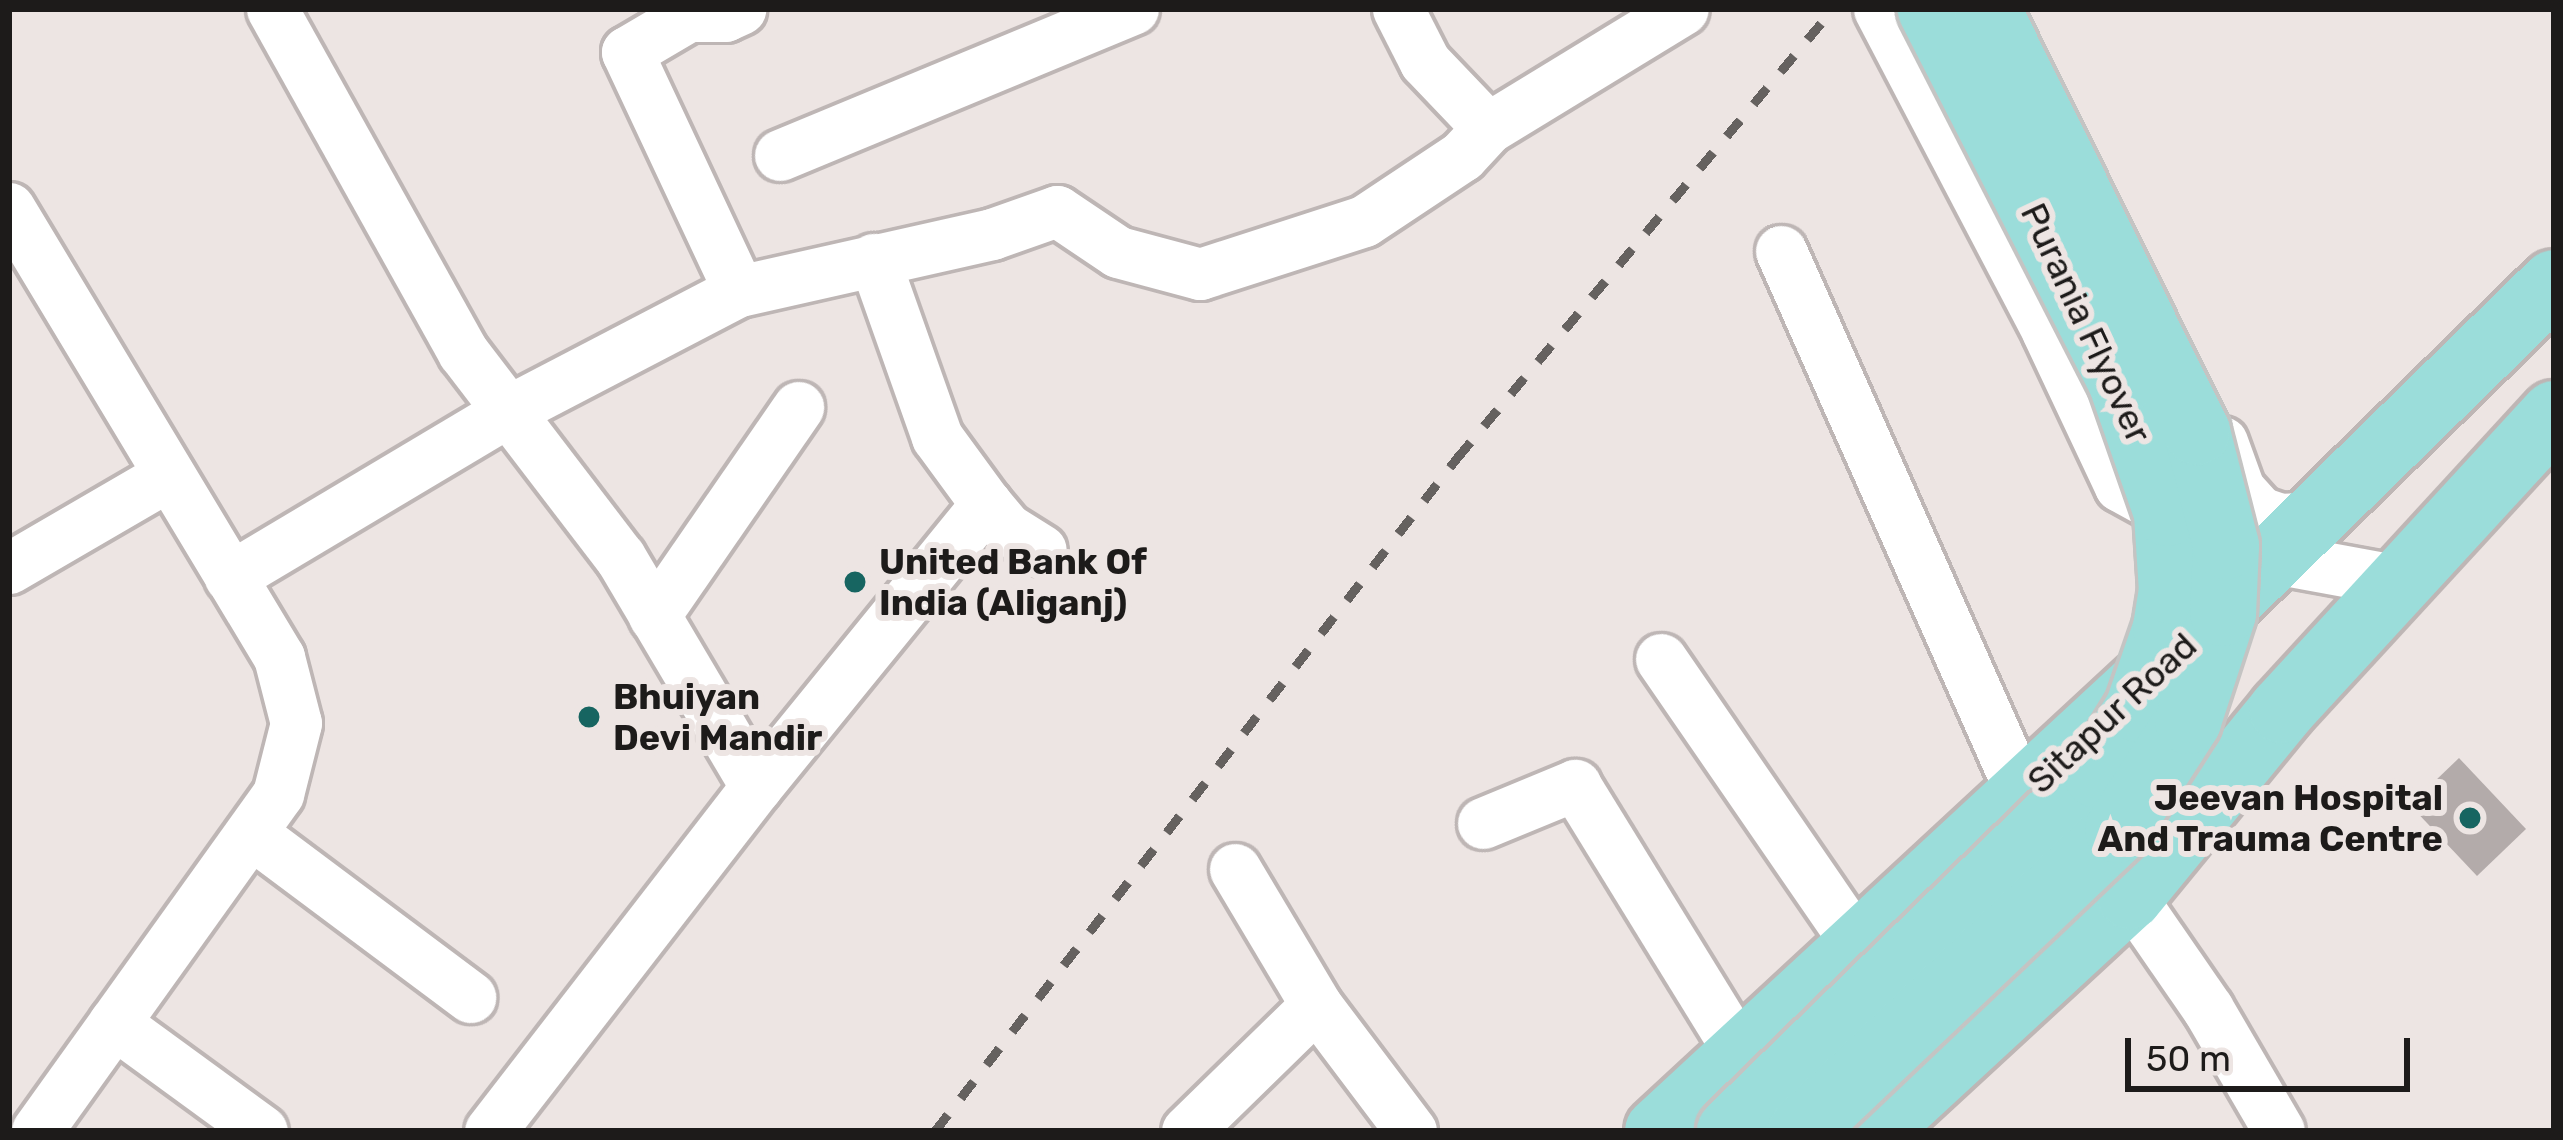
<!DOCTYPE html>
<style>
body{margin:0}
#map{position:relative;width:2563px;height:1140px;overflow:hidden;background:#ede5e3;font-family:Rubik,sans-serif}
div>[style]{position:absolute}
.building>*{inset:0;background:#b3abaa}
.roads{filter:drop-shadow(3px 0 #beb6b5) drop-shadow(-3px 0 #beb6b5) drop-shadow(0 3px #beb6b5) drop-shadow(0 -3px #beb6b5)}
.minor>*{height:51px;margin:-25.5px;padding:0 25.5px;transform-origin:25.5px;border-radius:25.5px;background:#fff}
.major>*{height:66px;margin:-33px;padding:0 33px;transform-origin:33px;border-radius:33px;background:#9bddda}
.rail>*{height:9px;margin-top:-4.5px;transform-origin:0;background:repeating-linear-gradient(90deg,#65615f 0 21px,transparent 0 42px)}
.bridges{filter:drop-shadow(3px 0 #c4c4c3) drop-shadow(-3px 0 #c4c4c3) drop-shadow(0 3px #c4c4c3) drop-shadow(0 -3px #c4c4c3)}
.major-bridge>*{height:66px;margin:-33px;padding:0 33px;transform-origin:33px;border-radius:33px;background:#9bddda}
.dots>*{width:33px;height:33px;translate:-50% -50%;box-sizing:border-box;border:6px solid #ede5e3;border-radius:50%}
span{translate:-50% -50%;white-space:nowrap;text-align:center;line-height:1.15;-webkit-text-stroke:12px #ede5e3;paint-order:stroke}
.street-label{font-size:36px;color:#1d1b1a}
.poi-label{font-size:36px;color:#1d1b1a;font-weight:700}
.left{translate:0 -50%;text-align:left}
.right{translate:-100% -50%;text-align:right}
.frame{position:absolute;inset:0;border:12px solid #1d1b1a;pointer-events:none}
.scale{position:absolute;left:2125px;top:1038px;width:285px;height:54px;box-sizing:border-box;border:6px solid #1d1b1a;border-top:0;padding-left:15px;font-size:36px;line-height:42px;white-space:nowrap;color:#1d1b1a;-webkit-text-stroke:9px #ede5e3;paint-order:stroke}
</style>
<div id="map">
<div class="building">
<div style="clip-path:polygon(2459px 758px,2526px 829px,2477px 876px,2410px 805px)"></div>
</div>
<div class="roads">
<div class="minor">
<div style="left:272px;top:9px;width:393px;rotate:60.9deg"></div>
<div style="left:463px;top:352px;width:258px;rotate:52.6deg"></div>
<div style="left:620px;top:557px;width:267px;rotate:59.4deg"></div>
<div style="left:1398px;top:9px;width:59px;rotate:63deg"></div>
<div style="left:1425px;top:62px;width:91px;rotate:46.3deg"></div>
<div style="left:1879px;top:9px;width:363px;rotate:62.4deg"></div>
<div style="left:2047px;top:331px;width:171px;rotate:64.8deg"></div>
<div style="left:2120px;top:486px;width:71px;rotate:28.7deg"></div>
<div style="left:780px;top:155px;width:382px;rotate:-22.5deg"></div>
<div style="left:9px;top:208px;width:524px;rotate:58.98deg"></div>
<div style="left:279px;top:657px;width:68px;rotate:75.6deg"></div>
<div style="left:296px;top:723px;width:73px;rotate:104.2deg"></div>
<div style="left:278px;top:794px;width:414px;rotate:125.6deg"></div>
<div style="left:1781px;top:251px;width:597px;rotate:66.1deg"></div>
<div style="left:739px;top:291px;width:264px;rotate:-115.1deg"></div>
<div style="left:627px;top:52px;width:71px;rotate:-30.5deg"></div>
<div style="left:688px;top:16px;width:37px"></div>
<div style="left:725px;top:16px;width:17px;rotate:-25deg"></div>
<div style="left:2222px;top:442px;width:50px;rotate:70.1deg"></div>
<div style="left:2239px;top:489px;width:31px;rotate:48deg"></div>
<div style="left:2260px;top:512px;width:21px;rotate:19deg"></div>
<div style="left:2280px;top:519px;width:21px;rotate:-3deg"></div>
<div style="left:2301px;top:518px;width:37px;rotate:-31deg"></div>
<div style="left:986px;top:504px;width:31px;rotate:50deg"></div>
<div style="left:1006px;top:528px;width:41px;rotate:32.2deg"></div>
<div style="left:2247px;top:553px;width:155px;rotate:10.4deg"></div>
<div style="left:9px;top:568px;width:185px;rotate:-30.2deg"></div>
<div style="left:230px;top:577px;width:324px;rotate:-30.8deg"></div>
<div style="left:508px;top:411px;width:260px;rotate:-27.5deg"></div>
<div style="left:739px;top:291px;width:259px;rotate:-12.7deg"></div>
<div style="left:992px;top:234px;width:69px;rotate:-19.5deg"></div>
<div style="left:1057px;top:211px;width:73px;rotate:33.9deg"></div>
<div style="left:1118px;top:252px;width:85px;rotate:15deg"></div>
<div style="left:1200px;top:274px;width:172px;rotate:-17.9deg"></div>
<div style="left:1364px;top:221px;width:118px;rotate:-33.6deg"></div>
<div style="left:1462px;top:156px;width:38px;rotate:-47deg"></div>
<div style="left:1488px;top:128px;width:228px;rotate:-31.4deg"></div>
<div style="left:654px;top:616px;width:254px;rotate:-55.4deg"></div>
<div style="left:1661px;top:659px;width:346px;rotate:55.5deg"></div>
<div style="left:1483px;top:823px;width:100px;rotate:-22.4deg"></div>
<div style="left:1575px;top:785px;width:313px;rotate:58.4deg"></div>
<div style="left:251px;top:833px;width:274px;rotate:36.8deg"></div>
<div style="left:1235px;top:869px;width:158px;rotate:59.2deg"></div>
<div style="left:1316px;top:1005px;width:158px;rotate:53deg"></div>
<div style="left:2130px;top:896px;width:137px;rotate:55.4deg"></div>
<div style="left:2208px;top:1009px;width:141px;rotate:59.8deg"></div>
<div style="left:114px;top:1023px;width:183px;rotate:36.1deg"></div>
<div style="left:490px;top:1131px;width:435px;rotate:-52.3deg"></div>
<div style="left:756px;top:787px;width:365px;rotate:-50.9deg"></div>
<div style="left:986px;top:504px;width:83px;rotate:-126.2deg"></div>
<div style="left:937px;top:437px;width:189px;rotate:-109.5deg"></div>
<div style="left:1187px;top:1131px;width:180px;rotate:-44.3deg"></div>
</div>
<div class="major">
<div style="left:1658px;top:1131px;width:730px;rotate:-42.78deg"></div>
<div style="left:2194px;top:635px;width:503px;rotate:-44.36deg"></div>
<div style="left:1875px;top:1131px;width:347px;rotate:-42.7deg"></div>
<div style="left:2130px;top:896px;width:240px;rotate:-50.7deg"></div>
<div style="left:2282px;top:710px;width:402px;rotate:-47.4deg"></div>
</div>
</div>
<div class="rail">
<div style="left:935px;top:1131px;width:852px;rotate:-52.2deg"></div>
<div style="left:1457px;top:458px;width:586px;rotate:-50.06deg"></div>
</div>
<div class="bridges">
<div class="major-bridge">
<div style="left:1730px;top:1131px;width:511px;rotate:-44.13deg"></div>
<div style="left:2097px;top:775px;width:78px;rotate:-58.2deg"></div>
<div style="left:2138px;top:709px;width:86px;rotate:-70.9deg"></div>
<div style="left:2166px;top:628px;width:37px;rotate:-81deg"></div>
<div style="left:2172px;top:591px;width:78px;rotate:-93.7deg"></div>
<div style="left:2167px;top:513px;width:140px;rotate:-109.2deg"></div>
<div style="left:2121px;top:381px;width:418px;rotate:-117.1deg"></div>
<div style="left:1801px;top:1131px;width:437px;rotate:-43.5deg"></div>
<div style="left:2118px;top:830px;width:130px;rotate:-57.3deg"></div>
<div style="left:2188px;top:721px;width:114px;rotate:-72deg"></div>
<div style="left:2223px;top:613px;width:67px;rotate:-87.4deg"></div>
<div style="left:2226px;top:546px;width:118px;rotate:-104.3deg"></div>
<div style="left:2197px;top:432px;width:472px;rotate:-116.4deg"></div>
</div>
</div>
<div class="dots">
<div style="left:855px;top:582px;background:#176561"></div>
<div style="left:589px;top:717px;background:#176561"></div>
<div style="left:2470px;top:818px;background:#176561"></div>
</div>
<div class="street-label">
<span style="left:2086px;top:323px;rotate:65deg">Purania Flyover</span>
<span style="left:2112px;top:713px;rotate:-43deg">Sitapur Road</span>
</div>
<div class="poi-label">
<span class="left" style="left:879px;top:582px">United Bank Of<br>India (Aliganj)</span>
<span class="left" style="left:613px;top:717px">Bhuiyan<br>Devi Mandir</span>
<span class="right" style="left:2443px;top:818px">Jeevan Hospital<br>And Trauma Centre</span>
</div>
<div class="frame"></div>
<div class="scale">50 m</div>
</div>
